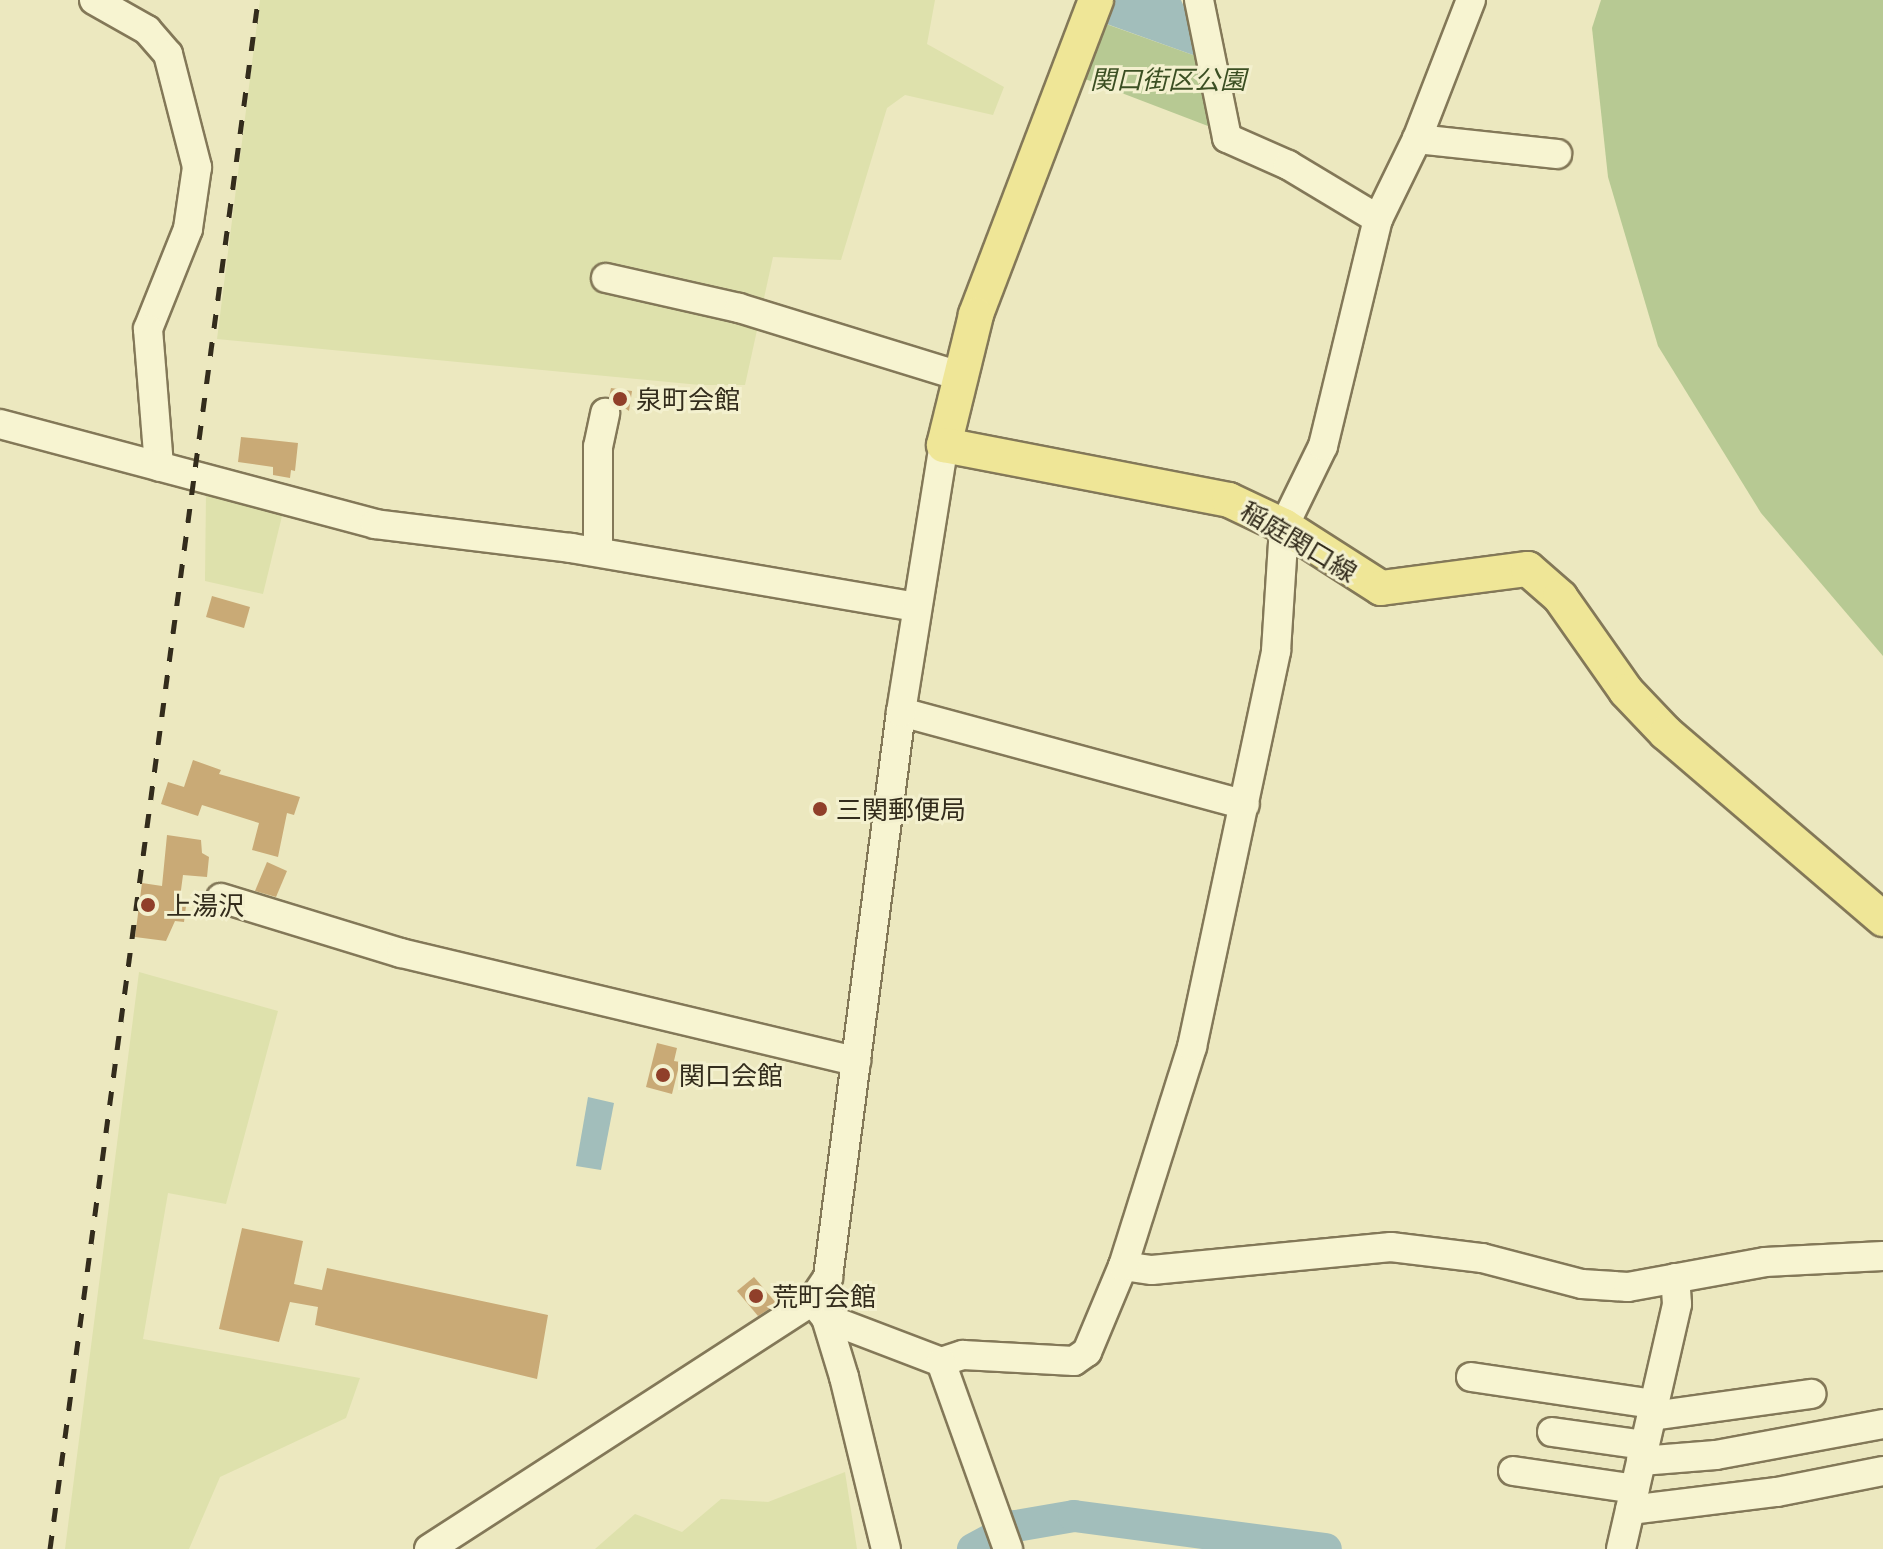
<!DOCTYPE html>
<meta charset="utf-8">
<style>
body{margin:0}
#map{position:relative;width:1883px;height:1549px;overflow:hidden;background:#ece8bf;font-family:"Playfair Display","Noto Sans JP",serif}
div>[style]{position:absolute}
.farmland>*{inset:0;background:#dee1ac}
.green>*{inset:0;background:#b7c993}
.water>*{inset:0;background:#a2bebb}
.river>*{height:32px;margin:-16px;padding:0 16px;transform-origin:16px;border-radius:16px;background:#a2bebb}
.building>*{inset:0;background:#c9aa76}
.roads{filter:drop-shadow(2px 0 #837858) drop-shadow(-2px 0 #837858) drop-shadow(0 2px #837858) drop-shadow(0 -2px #837858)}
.minor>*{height:28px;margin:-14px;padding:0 14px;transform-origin:14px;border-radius:14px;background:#f7f4d1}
.major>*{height:34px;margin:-17px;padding:0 17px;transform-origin:17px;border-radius:17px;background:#efe697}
.rail>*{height:5px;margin-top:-2.5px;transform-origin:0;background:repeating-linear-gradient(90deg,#332c1c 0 14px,transparent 0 28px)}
.dots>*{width:22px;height:22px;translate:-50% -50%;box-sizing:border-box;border:4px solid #f3f0ce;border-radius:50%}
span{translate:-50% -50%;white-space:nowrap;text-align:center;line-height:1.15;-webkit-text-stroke:6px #f3f0ce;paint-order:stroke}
.park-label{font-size:26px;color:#3b4f23;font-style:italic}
.poi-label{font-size:26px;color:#332c1c}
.left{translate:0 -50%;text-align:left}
.street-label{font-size:26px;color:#332c1c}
</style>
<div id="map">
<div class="farmland">
<div style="clip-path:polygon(260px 0,935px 0,927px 44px,1004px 87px,993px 115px,905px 95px,887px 108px,841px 260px,773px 257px,745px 385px,700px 385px,217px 339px)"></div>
<div style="clip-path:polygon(206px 492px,268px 506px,282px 516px,263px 594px,205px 581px)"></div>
<div style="clip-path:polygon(139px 972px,278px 1011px,226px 1204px,168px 1193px,143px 1339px,360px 1378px,346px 1418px,220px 1477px,189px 1549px,65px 1549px)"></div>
<div style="clip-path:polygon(845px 1472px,857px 1549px,595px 1549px,635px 1514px,682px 1532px,721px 1499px,768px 1502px)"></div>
</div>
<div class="green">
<div style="clip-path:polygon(1601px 0,1883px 0,1883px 656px,1761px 513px,1658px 346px,1608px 177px,1592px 28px)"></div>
<div style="clip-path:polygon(1092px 19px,1207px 60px,1221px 131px,1072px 74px)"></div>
</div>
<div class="water">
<div style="clip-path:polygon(1113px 0,1181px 0,1207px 60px,1104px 23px)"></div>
<div style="clip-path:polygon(588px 1097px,614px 1103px,601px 1170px,576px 1166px)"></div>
</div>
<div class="river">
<div style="left:973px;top:1549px;width:49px;rotate:-28.1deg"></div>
<div style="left:1016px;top:1526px;width:59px;rotate:-9.8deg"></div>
<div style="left:1074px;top:1516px;width:254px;rotate:7.5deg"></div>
</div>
<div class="building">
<div style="clip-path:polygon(611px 388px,632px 391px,629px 411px,609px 397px)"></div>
<div style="clip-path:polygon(241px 437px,298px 443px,295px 471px,291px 470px,290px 478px,273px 475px,273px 467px,238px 462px)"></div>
<div style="clip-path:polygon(212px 596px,250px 607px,244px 628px,206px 617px)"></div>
<div style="clip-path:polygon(193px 760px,221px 770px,219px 774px,300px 797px,294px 815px,287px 813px,278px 857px,252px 850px,259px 823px,202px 805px,198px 816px,161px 804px,168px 782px,184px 787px)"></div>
<div style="clip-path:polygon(167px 835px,201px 840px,202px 853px,209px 857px,207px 877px,183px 875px,179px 905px,186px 906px,184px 922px,175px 921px,166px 941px,135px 937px,142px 883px,162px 886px)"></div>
<div style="clip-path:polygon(267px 862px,287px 871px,276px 897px,255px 891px)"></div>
<div style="clip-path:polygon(657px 1043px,677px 1048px,674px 1061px,680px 1062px,672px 1094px,646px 1087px)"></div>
<div style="clip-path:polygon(242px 1228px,303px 1241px,294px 1284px,322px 1290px,327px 1268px,548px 1315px,537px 1379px,315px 1325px,318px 1307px,290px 1302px,279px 1342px,219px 1329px)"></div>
<div style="clip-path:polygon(754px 1277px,777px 1304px,758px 1316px,737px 1291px)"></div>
</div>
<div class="roads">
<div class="minor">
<div style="left:94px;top:0;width:61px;rotate:29.5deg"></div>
<div style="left:147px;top:30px;width:32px;rotate:49deg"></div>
<div style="left:168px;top:54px;width:117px;rotate:75.6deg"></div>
<div style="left:197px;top:167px;width:63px;rotate:98.3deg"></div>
<div style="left:188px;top:229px;width:108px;rotate:111.8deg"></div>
<div style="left:148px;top:329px;width:138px;rotate:85.4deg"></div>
<div style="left:1199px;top:0;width:141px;rotate:78.5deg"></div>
<div style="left:1227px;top:138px;width:67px;rotate:23.9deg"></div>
<div style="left:1288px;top:165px;width:105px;rotate:31deg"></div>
<div style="left:1417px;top:139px;width:141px;rotate:6.1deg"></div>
<div style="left:606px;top:278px;width:136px;rotate:12.7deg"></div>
<div style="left:739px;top:308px;width:231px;rotate:17.1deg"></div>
<div style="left:0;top:424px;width:388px;rotate:14.9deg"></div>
<div style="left:375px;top:524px;width:197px;rotate:7deg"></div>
<div style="left:571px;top:548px;width:349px;rotate:9.7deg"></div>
<div style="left:598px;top:552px;width:105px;rotate:-90deg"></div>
<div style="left:598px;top:447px;width:35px;rotate:-78deg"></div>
<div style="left:901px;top:712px;width:356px;rotate:15.1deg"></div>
<div style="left:221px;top:898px;width:188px;rotate:17deg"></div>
<div style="left:401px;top:953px;width:468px;rotate:13.4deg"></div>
<div style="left:1123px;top:1266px;width:29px;rotate:8deg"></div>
<div style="left:1152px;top:1270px;width:240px;rotate:-5.5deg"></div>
<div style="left:1391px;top:1247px;width:92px;rotate:6.9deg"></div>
<div style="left:1482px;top:1258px;width:103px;rotate:14.6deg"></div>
<div style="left:1582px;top:1284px;width:46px;rotate:3.7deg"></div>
<div style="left:1628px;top:1287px;width:139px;rotate:-10.3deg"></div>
<div style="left:1765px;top:1262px;width:118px;rotate:-2.9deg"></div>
<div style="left:818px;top:1308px;width:13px;rotate:51deg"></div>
<div style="left:826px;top:1318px;width:62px;rotate:73deg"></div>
<div style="left:844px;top:1377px;width:177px;rotate:76.3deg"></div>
<div style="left:826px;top:1318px;width:123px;rotate:20.9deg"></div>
<div style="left:941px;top:1362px;width:23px;rotate:-18deg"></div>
<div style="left:963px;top:1355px;width:111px;rotate:3.1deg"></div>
<div style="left:1074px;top:1361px;width:16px;rotate:-35deg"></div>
<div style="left:1087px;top:1352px;width:93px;rotate:-67.3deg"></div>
<div style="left:1123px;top:1266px;width:230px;rotate:-72.5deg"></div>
<div style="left:1192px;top:1047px;width:405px;rotate:-78deg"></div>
<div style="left:1276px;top:651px;width:125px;rotate:-86.3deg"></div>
<div style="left:1284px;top:526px;width:89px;rotate:-64deg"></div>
<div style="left:1323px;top:446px;width:234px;rotate:-76.4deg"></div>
<div style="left:1378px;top:219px;width:89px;rotate:-64deg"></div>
<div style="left:1417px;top:139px;width:149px;rotate:-68.8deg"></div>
<div style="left:941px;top:1362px;width:199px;rotate:70.3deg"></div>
<div style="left:1471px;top:1377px;width:185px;rotate:8.4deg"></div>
<div style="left:1652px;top:1416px;width:161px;rotate:-7.9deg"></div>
<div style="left:1552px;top:1432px;width:94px;rotate:8deg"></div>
<div style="left:1641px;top:1461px;width:75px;rotate:-4.6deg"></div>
<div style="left:1716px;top:1455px;width:170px;rotate:-10.5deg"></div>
<div style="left:1513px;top:1471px;width:123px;rotate:8.4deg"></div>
<div style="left:1630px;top:1510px;width:148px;rotate:-7deg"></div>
<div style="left:1777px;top:1492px;width:108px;rotate:-11.2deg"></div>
<div style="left:429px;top:1549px;width:456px;rotate:-32.9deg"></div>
<div style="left:812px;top:1301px;width:29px;rotate:-56deg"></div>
<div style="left:828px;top:1277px;width:570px;rotate:-82.64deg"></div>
<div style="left:901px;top:712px;width:270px;rotate:-80.9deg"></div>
<div style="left:1621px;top:1549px;width:251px;rotate:-77.1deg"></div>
<div style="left:1677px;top:1304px;width:26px;rotate:-94deg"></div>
</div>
<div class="major">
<div style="left:1096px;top:0;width:337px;rotate:110.9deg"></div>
<div style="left:976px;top:315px;width:134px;rotate:103.8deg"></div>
<div style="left:944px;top:445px;width:290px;rotate:10.9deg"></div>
<div style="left:1229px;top:500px;width:61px;rotate:25.3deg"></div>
<div style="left:1284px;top:526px;width:115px;rotate:32.6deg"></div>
<div style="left:1381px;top:588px;width:148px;rotate:-7.4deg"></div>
<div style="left:1528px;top:569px;width:43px;rotate:41.2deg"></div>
<div style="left:1560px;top:597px;width:115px;rotate:54.9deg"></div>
<div style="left:1626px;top:691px;width:58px;rotate:46.4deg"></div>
<div style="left:1666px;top:733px;width:286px;rotate:40.6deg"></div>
</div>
</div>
<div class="rail">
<div style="left:50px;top:1549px;width:1563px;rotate:-82.35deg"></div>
</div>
<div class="dots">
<div style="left:620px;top:399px;background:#903f2a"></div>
<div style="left:820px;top:809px;background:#903f2a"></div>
<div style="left:148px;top:905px;background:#903f2a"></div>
<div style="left:663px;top:1075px;background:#903f2a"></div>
<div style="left:756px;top:1296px;background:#903f2a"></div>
</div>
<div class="park-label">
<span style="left:1168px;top:79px">関口街区公園</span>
</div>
<div class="poi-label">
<span class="left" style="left:636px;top:399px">泉町会館</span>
<span class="left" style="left:836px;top:809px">三関郵便局</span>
<span class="left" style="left:166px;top:905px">上湯沢</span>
<span class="left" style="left:679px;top:1075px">関口会館</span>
<span class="left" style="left:772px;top:1296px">荒町会館</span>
</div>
<div class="street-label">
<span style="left:1299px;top:541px;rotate:31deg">稲庭関口線</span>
</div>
</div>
